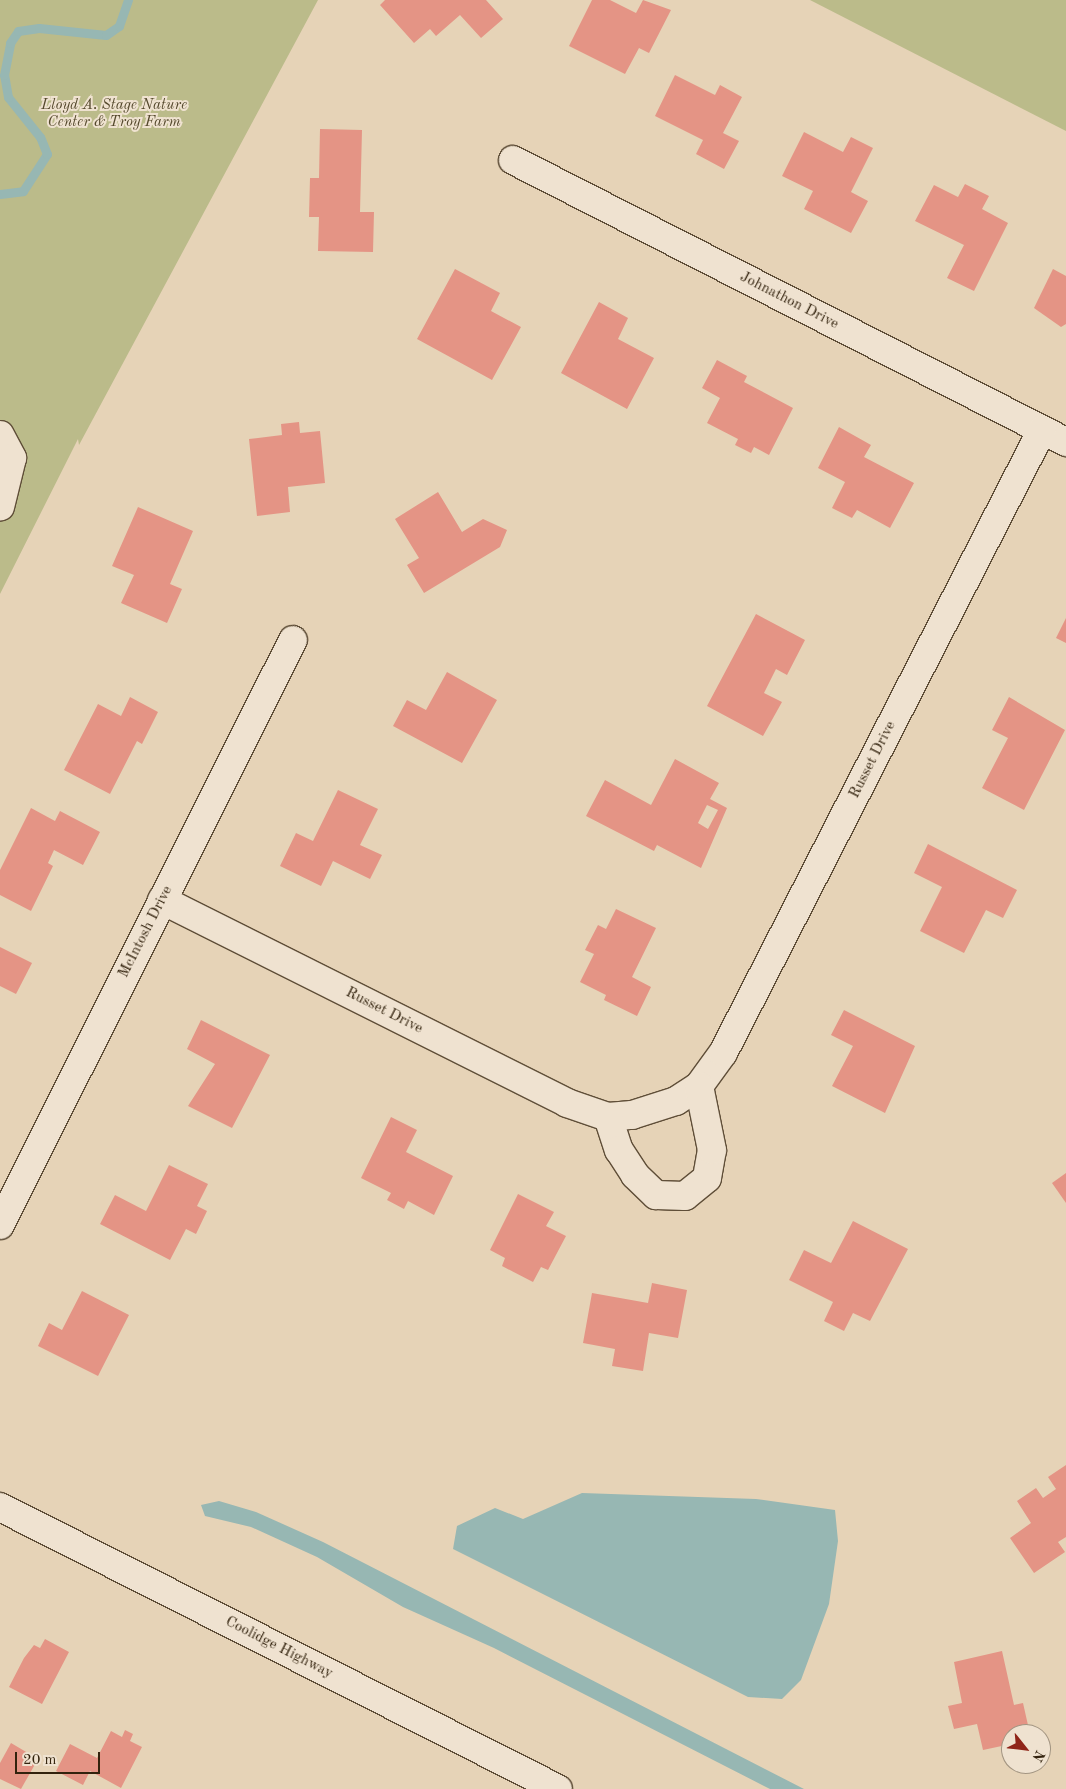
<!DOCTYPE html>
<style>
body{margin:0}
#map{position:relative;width:1066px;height:1789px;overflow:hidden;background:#e6d3b7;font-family:"Old Standard TT",serif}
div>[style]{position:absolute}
.green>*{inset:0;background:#bbbb8a}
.water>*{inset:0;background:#97b7b3}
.stream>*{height:9px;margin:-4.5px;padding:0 4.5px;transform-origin:4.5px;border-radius:4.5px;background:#97b7b3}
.building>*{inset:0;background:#e49485}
.roads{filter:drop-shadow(1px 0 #5f4e38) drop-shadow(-1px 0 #5f4e38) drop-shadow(0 1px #5f4e38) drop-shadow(0 -1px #5f4e38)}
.minor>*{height:28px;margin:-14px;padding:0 14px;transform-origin:14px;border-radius:14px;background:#efe2d0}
span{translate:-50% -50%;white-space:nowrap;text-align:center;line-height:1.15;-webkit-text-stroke:4px #efe2d0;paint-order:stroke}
.park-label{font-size:15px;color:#54482c;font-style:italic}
.street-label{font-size:15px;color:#32220d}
.north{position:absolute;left:1001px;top:1724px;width:50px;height:50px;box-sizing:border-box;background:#efe2d0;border:1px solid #a39582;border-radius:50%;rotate:119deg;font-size:14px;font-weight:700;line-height:20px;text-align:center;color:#32220d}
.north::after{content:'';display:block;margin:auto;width:18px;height:22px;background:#8f2418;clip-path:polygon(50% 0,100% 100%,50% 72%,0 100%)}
.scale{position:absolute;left:15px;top:1752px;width:85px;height:22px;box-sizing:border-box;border:2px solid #32220d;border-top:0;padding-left:6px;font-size:15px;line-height:18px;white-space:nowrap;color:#32220d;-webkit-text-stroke:4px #efe2d0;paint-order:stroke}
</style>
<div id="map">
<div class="green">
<div style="clip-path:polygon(0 0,318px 0,79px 445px,78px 439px,0 594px)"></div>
<div style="clip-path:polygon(810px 0,1066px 0,1066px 131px)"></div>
</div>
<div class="water">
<div style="clip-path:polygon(582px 1493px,756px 1499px,835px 1510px,838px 1541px,829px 1604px,801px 1680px,782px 1699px,748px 1697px,453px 1549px,457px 1526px,495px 1508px,523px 1519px)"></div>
<div style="clip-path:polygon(219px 1501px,256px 1512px,323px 1542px,804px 1789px,770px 1789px,494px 1648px,403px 1607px,317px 1557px,251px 1527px,205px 1516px,201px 1505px)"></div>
</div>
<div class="stream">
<div style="left:0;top:194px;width:23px;rotate:-7deg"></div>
<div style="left:23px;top:191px;width:44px;rotate:-57deg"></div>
<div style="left:47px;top:154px;width:18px;rotate:-112deg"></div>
<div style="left:40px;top:137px;width:51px;rotate:-128.7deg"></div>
<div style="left:8px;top:97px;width:22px;rotate:-100deg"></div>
<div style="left:4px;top:75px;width:33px;rotate:-79deg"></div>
<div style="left:10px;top:43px;width:14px;rotate:-56deg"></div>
<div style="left:18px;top:31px;width:21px;rotate:-8deg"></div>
<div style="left:39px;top:28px;width:67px;rotate:6deg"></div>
<div style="left:106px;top:35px;width:16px;rotate:-35deg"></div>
<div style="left:119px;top:26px;width:28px;rotate:-71deg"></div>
</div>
<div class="building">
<div style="clip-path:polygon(385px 0,486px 0,503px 19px,481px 38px,460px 15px,436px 36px,430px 29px,414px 43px,380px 5px)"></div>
<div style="clip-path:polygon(592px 0,610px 0,636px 13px,643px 0,671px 10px,649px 53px,639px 48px,625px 74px,569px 46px)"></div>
<div style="clip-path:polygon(675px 75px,715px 95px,720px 85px,742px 97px,723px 133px,739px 141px,724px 169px,696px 154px,703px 140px,655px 116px)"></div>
<div style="clip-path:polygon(320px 129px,362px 130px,360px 212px,374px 212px,373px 252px,318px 251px,319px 217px,309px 217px,310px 178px,319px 178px)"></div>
<div style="clip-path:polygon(804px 132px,843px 152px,851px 137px,873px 148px,851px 192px,868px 201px,851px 233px,804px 209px,813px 191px,782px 176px)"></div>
<div style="clip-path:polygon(965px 184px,989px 196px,982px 209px,1008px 223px,974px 291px,947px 278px,964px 245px,915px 221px,934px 185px,958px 197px)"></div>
<div style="clip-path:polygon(455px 269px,500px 293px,491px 311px,521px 327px,492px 380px,417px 339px)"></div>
<div style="clip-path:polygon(1053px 269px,1066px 276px,1066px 324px,1061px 327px,1034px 308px)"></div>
<div style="clip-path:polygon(599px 302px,628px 318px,618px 339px,654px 358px,627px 409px,561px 373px)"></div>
<div style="clip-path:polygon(717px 360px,747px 376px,744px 382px,793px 408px,769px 455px,754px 447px,751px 453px,735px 445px,738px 439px,707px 423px,720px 398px,702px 388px)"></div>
<div style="clip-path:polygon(299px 422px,300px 433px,320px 431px,325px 483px,288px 487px,290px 512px,257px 516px,249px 439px,282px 435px,281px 424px)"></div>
<div style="clip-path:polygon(839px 427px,871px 445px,864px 457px,914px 483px,890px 528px,857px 510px,852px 518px,832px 508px,845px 482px,818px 468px)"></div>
<div style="clip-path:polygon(438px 492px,462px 532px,483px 519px,507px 530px,500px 547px,424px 593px,407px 565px,419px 558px,395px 519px)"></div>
<div style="clip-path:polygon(138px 507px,193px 531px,170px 584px,182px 589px,167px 623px,121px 603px,134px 575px,112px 566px)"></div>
<div style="clip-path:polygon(756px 614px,805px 640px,787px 675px,776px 669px,764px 693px,782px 702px,763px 736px,707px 706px)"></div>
<div style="clip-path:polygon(1066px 618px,1066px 643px,1056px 638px)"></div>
<div style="clip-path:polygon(447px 672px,497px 700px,462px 763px,393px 726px,407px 700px,426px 710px)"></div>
<div style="clip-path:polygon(130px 697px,158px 712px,142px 744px,137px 741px,110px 794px,64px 770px,98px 704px,121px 716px)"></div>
<div style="clip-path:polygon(1009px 697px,1065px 730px,1024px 810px,982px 788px,1008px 738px,992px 730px)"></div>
<div style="clip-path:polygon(evenodd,675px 759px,719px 783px,710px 799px,727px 808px,701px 868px,657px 845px,654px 851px,586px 816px,605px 780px,651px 805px,675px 759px,707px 805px,718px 810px,708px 829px,698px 823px,707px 805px)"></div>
<div style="clip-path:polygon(338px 790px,378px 809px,360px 845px,382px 855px,370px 879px,333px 861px,321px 886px,280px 866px,296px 833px,313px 841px)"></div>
<div style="clip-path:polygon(31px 808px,55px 821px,60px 811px,100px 832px,83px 865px,54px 850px,48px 863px,53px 866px,31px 911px,0 895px,0 870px)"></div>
<div style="clip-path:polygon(928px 844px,1017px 890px,1003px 918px,986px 910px,964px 953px,920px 931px,942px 887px,914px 873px)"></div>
<div style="clip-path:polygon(616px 909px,656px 928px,632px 977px,651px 987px,637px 1016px,604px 1000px,606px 995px,580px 982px,594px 954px,585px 950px,598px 925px,606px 929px)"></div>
<div style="clip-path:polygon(0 947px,32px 963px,16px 994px,0 986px)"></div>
<div style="clip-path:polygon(844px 1010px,915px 1046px,885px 1113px,832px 1086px,853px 1046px,831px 1035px)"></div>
<div style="clip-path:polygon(201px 1020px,270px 1055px,232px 1128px,188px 1106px,215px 1064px,187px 1049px)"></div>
<div style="clip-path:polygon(391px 1117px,417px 1130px,406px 1152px,453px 1176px,434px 1215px,408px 1201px,404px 1209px,387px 1200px,391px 1193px,361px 1178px)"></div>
<div style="clip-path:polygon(169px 1165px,208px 1184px,197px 1206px,207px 1211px,196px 1234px,186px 1229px,170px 1260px,100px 1224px,115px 1195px,146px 1211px)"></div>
<div style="clip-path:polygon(1066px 1173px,1066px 1203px,1052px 1183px)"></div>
<div style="clip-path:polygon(518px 1194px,554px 1212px,546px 1226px,566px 1236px,548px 1270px,541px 1267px,533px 1282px,502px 1266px,505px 1258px,490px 1250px)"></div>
<div style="clip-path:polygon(853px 1221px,908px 1249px,870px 1321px,853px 1313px,844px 1331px,824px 1321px,833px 1302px,789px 1280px,804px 1250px,831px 1263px)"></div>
<div style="clip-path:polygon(652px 1283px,687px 1290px,678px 1338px,649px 1333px,643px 1371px,612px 1366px,615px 1349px,583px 1343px,592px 1293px,648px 1303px)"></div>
<div style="clip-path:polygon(82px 1291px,129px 1315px,98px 1376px,38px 1346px,49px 1323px,62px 1330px)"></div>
<div style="clip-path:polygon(1066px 1465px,1066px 1537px,1058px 1542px,1065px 1552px,1034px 1573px,1010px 1538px,1031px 1523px,1017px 1501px,1036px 1488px,1043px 1498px,1056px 1489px,1048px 1477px)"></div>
<div style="clip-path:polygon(45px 1639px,69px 1652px,42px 1704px,9px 1687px,24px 1658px,34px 1645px,40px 1648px)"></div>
<div style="clip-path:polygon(1002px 1651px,1014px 1705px,1023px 1703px,1030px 1734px,1011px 1734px,1011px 1744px,983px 1750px,977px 1724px,954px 1729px,948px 1706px,962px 1703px,954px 1662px)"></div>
<div style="clip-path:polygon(125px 1730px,133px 1734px,130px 1741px,142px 1747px,121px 1788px,90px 1771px,83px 1785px,56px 1771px,70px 1744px,97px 1758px,111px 1731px,122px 1737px)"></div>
<div style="clip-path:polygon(11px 1743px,38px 1759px,21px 1789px,0 1779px,0 1763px)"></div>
</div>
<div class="roads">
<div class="minor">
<div style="left:513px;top:160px;width:621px;rotate:27.02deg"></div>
<div style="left:0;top:435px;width:26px;rotate:62deg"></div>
<div style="left:12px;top:458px;width:50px;rotate:103.8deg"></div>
<div style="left:162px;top:900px;width:453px;rotate:26.6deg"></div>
<div style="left:567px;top:1103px;width:43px;rotate:18.9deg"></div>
<div style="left:608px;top:1117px;width:24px;rotate:-5deg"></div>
<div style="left:632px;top:1115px;width:46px;rotate:-17.7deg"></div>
<div style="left:676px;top:1101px;width:27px;rotate:-33deg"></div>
<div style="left:699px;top:1086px;width:41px;rotate:-54deg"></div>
<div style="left:723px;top:1053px;width:700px;rotate:-62.89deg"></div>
<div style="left:608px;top:1117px;width:35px;rotate:72deg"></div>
<div style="left:619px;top:1150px;width:30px;rotate:57deg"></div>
<div style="left:635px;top:1175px;width:29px;rotate:44deg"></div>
<div style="left:656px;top:1195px;width:29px;rotate:2deg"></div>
<div style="left:685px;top:1196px;width:28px;rotate:-39deg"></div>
<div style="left:707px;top:1178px;width:28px;rotate:-80deg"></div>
<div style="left:712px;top:1150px;width:65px;rotate:-101.5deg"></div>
<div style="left:0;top:1225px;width:654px;rotate:-63.4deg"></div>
<div style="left:0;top:1507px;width:625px;rotate:26.81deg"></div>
</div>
</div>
<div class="park-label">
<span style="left:114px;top:114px">Lloyd A. Stage Nature<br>Center &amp; Troy Farm</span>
</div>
<div class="street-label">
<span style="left:789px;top:301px;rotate:27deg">Johnathon Drive</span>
<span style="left:873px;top:760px;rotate:-63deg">Russet Drive</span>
<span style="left:146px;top:932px;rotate:-63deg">McIntosh Drive</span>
<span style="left:384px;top:1011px;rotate:27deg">Russet Drive</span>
<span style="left:279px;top:1648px;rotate:27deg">Coolidge Highway</span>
</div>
<div class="north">N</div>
<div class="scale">20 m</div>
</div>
